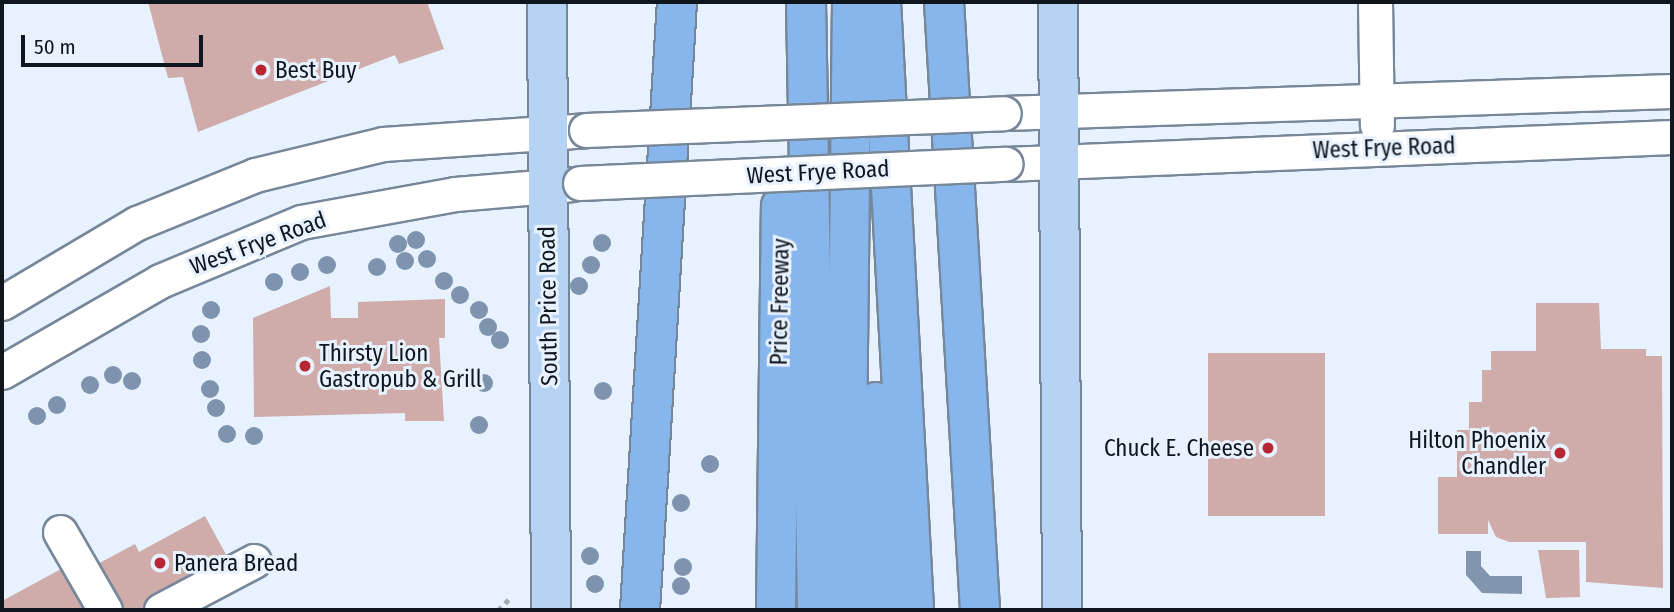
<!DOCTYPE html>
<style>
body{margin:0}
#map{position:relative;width:1674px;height:612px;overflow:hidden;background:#e8f2ff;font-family:"Fira Sans Condensed",sans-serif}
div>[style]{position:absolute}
.water>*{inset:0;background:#8196ad}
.building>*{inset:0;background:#cfaba9}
.path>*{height:4.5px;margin-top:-2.25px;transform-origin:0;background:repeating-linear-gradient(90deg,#a1a9b4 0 5px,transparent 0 10px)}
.roads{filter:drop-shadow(2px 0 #77879a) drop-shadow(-2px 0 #77879a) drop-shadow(0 2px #77879a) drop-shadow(0 -2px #77879a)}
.minor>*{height:33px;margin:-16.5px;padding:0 16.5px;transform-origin:16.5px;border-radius:16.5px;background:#fff}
.major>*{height:38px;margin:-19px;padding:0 19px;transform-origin:19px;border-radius:19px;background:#b7d3f4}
.highway>*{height:38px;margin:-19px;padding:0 19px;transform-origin:19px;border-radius:19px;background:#87b6ed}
.bridges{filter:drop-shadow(2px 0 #77879a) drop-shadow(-2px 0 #77879a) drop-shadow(0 2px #77879a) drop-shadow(0 -2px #77879a)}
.minor-bridge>*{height:33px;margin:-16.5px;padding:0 16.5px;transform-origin:16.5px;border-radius:16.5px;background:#fff}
.trees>*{width:18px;height:18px;margin:-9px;border-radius:50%;background:#7e94ae}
.dots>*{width:19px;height:19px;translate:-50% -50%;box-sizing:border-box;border:4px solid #e8f2ff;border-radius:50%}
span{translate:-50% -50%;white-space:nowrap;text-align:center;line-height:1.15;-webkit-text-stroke:6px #e8f2ff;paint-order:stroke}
.poi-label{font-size:23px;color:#10161d}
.left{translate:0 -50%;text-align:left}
.right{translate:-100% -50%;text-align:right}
.street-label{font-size:23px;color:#10161d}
.frame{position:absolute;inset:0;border:4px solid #10161d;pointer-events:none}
.scale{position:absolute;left:21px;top:35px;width:182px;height:32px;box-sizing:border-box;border:4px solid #10161d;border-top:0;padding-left:9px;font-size:21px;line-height:24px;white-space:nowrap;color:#10161d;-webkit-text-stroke:5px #e8f2ff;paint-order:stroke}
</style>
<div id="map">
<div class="water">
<div style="clip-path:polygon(1466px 551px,1481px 551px,1481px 566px,1490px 576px,1522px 576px,1522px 594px,1482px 593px,1466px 575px)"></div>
</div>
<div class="building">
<div style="clip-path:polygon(148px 2px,427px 2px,444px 49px,399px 64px,395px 55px,198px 132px,183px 77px,168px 78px)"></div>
<div style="clip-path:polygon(330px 286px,331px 318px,358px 318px,358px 302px,445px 299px,445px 338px,439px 338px,444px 421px,405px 421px,405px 413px,254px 417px,253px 318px)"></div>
<div style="clip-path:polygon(1536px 303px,1599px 303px,1601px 349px,1646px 349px,1646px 356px,1662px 356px,1663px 588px,1586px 582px,1586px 542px,1509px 542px,1496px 537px,1488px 520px,1488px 534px,1438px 534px,1438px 477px,1457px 477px,1457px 430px,1469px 430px,1469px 402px,1482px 402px,1482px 370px,1491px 370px,1491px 351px,1536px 351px)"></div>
<div style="clip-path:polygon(1208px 353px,1325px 353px,1325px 516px,1208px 516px)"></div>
<div style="clip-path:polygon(205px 516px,229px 560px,142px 610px,116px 610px,92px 567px,135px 544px,139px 552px)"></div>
<div style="clip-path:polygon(1538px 550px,1579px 550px,1580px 597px,1546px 598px)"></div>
<div style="clip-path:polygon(74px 562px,100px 610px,2px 610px,2px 601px)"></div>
</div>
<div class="path">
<div style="left:498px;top:610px;width:18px;rotate:-45deg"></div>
</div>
<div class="roads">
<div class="minor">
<div style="left:1375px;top:2px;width:123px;rotate:89.1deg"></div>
<div style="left:1004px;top:113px;width:668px;rotate:-1.89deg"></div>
<div style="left:1006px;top:164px;width:667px;rotate:-2.32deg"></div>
<div style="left:2px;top:303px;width:157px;rotate:-30.7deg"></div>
<div style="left:137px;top:223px;width:127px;rotate:-22.1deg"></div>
<div style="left:255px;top:175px;width:132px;rotate:-13.6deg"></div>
<div style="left:383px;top:144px;width:203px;rotate:-3.9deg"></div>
<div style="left:2px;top:372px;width:182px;rotate:-29.9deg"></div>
<div style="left:160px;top:281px;width:153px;rotate:-22.7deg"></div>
<div style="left:301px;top:222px;width:157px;rotate:-10.3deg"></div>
<div style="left:455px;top:194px;width:118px;rotate:-4.8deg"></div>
<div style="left:60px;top:532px;width:90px;rotate:60deg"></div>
<div style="left:161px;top:610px;width:105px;rotate:-27.8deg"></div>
</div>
<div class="major">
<div style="left:547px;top:2px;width:608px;rotate:89.62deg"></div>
<div style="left:1058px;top:2px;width:608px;rotate:89.62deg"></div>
</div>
<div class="highway">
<div style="left:806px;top:2px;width:608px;rotate:88.96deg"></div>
<div style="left:881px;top:2px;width:609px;rotate:86.89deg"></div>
<div style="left:944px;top:2px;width:609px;rotate:86.61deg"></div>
<div style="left:876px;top:402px;width:208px;rotate:89.2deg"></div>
<div style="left:640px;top:610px;width:609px;rotate:-86.52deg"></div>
<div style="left:776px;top:610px;width:404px;rotate:-89.3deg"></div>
<div style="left:845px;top:610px;width:608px;rotate:-89.34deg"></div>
</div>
</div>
<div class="bridges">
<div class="minor-bridge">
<div style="left:586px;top:130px;width:418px;rotate:-2.3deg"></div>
<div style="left:580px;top:183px;width:426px;rotate:-2.6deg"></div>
</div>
</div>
<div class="trees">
<div style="left:416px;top:240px"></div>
<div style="left:602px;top:243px"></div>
<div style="left:398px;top:244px"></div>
<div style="left:427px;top:259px"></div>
<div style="left:405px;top:261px"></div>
<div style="left:327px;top:265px"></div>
<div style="left:591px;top:265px"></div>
<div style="left:377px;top:267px"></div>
<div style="left:300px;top:272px"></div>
<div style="left:444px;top:281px"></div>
<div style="left:274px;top:282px"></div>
<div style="left:579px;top:286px"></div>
<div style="left:460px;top:295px"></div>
<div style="left:211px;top:310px"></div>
<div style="left:479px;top:310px"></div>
<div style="left:488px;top:327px"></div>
<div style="left:201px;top:334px"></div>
<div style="left:500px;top:340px"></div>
<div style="left:202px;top:360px"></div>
<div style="left:113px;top:375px"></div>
<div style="left:132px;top:381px"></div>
<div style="left:484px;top:383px"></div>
<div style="left:90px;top:385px"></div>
<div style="left:210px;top:389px"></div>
<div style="left:603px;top:391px"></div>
<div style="left:57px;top:405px"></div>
<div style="left:216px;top:408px"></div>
<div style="left:37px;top:416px"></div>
<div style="left:479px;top:425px"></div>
<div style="left:227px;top:434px"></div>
<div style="left:254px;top:436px"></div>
<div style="left:710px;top:464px"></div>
<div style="left:681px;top:503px"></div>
<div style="left:590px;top:556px"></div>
<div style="left:683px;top:567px"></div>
<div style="left:595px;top:584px"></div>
<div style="left:681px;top:586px"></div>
</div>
<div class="dots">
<div style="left:261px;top:70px;background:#b72634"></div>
<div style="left:305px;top:366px;background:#b72634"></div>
<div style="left:1268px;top:448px;background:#b72634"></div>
<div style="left:1560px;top:453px;background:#b72634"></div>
<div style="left:160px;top:563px;background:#b72634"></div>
</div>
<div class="poi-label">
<span class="left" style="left:275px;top:70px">Best Buy</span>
<span class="left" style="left:319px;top:366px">Thirsty Lion<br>Gastropub &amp; Grill</span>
<span class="right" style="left:1546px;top:453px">Hilton Phoenix<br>Chandler</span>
<span class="right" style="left:1254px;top:448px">Chuck E. Cheese</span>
<span class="left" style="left:174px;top:563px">Panera Bread</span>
</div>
<div class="street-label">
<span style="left:1384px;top:148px;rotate:-2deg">West Frye Road</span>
<span style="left:818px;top:172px;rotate:-3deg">West Frye Road</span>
<span style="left:258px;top:243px;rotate:-20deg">West Frye Road</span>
<span style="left:780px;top:302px;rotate:-89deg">Price Freeway</span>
<span style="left:548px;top:306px;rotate:-91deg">South Price Road</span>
</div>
<div class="frame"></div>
<div class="scale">50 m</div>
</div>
